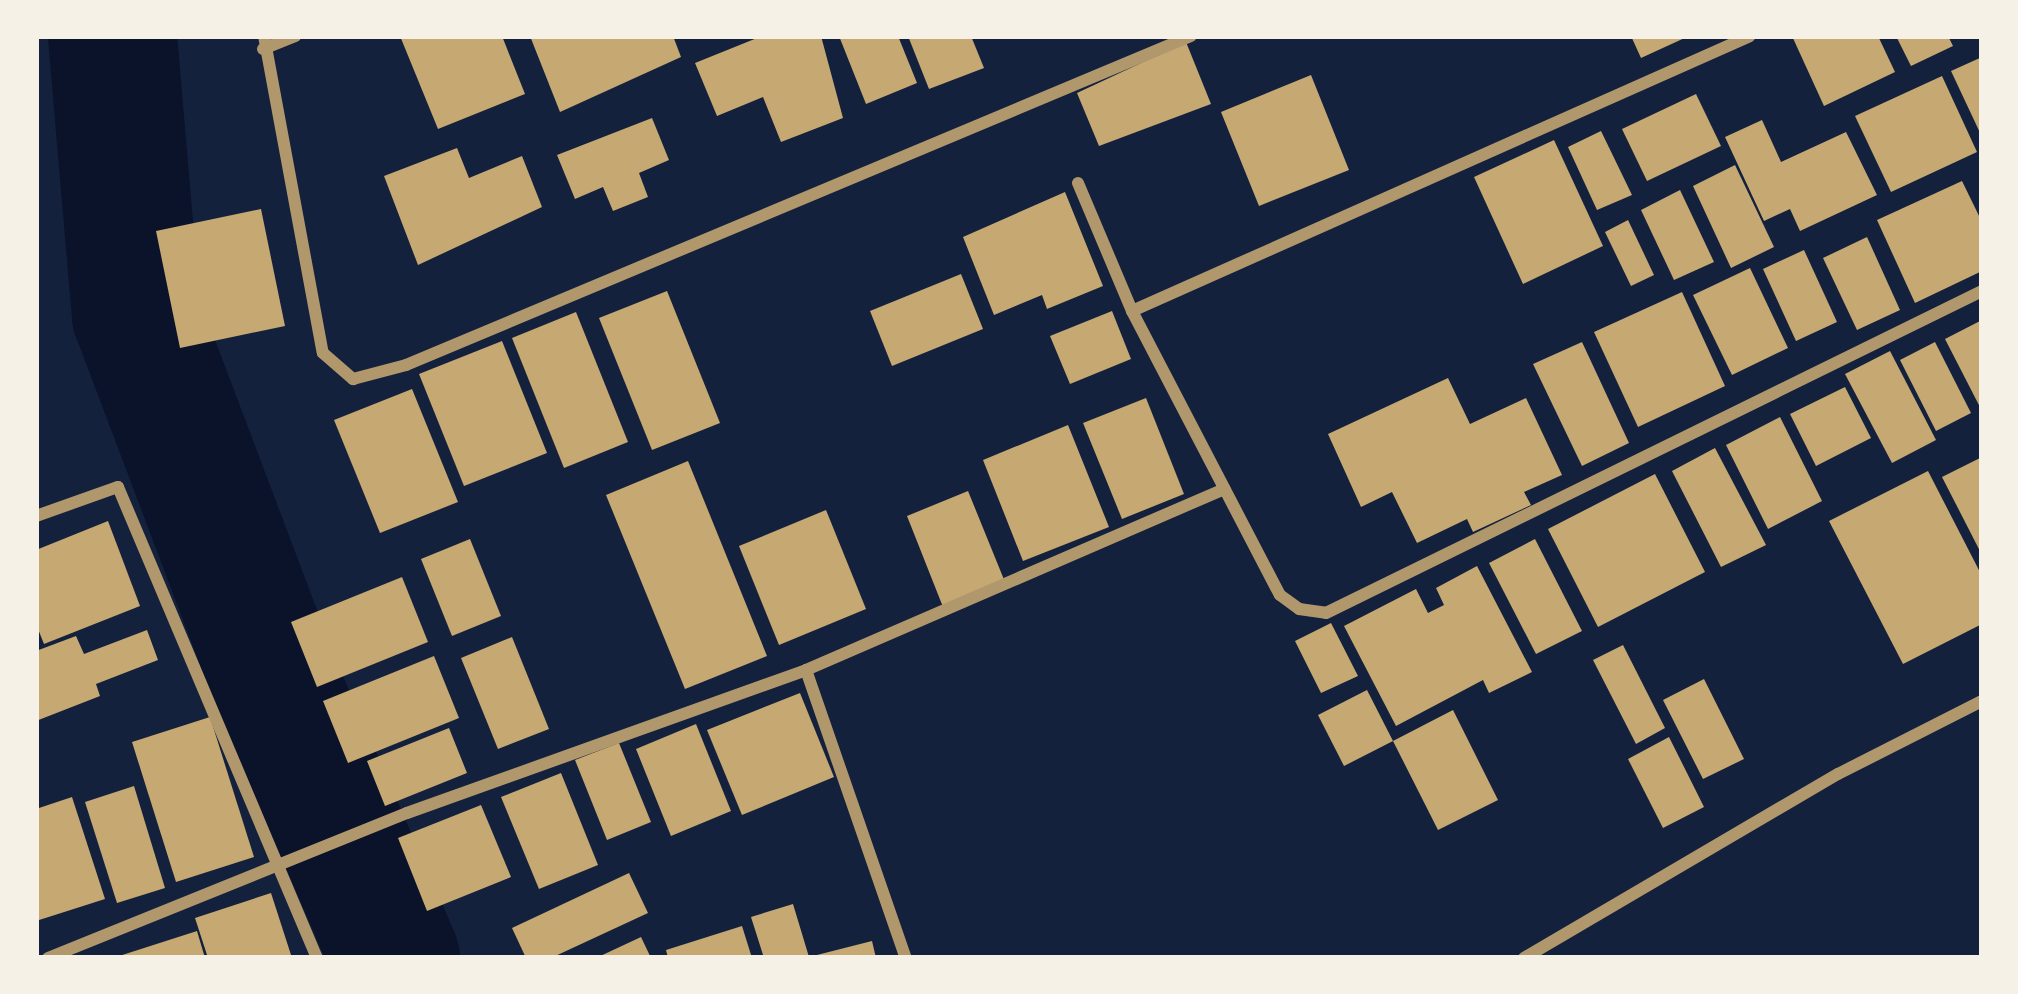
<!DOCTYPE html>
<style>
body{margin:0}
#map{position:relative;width:2018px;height:994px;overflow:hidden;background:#14213d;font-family:Rubik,sans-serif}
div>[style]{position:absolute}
.river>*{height:129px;margin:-64.5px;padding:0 64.5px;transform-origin:64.5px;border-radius:64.5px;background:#0b132b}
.building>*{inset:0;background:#c6a872}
.minor>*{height:12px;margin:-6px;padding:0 6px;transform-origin:6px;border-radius:6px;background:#b1986c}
span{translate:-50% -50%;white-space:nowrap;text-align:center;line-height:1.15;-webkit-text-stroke:10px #f6f1e7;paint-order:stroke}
.frame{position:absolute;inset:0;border:39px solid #f6f1e7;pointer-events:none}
</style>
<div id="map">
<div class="river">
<div style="left:112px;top:36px;width:279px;rotate:85.1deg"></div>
<div style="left:136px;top:314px;width:393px;rotate:69.3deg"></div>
<div style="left:275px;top:682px;width:301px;rotate:66.5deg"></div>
</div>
<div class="building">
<div style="clip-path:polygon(400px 36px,502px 36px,525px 94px,438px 129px)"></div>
<div style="clip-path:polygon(530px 36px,673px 36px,681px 57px,560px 112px)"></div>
<div style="clip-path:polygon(762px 36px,821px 36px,843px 118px,781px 142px,763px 97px,717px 116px,695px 63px)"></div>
<div style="clip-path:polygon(839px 36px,898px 36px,917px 83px,866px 104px)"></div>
<div style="clip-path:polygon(908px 36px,971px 36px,984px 68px,929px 89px)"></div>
<div style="clip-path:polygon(1631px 36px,1689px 36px,1641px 58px)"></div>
<div style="clip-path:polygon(1792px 36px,1878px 36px,1895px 72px,1824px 106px)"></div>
<div style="clip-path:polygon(1896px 36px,1948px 36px,1953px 46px,1911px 66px)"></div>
<div style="clip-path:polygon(1186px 42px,1211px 104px,1099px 146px,1077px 93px)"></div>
<div style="clip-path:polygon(1982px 57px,1982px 137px,1951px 71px)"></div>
<div style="clip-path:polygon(1311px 75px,1349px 170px,1259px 206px,1221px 112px)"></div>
<div style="clip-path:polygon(1942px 76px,1977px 152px,1891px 192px,1855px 116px)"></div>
<div style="clip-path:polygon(1696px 94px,1721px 146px,1647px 181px,1622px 129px)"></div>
<div style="clip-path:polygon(652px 118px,669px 160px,639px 173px,648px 197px,613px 211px,603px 187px,575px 199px,557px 155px)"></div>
<div style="clip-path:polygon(1762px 120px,1781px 162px,1846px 132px,1877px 195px,1800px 231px,1790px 209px,1764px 221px,1725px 137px)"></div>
<div style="clip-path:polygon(1601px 131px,1632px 195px,1597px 210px,1568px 147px)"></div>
<div style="clip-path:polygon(1554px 140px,1603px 246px,1523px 284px,1474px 177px)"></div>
<div style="clip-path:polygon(457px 148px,469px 178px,522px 156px,542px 207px,418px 265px,384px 176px)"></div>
<div style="clip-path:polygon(1735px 165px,1774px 247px,1731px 268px,1693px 186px)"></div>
<div style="clip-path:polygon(1962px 181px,1982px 222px,1982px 271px,1915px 303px,1877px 220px)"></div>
<div style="clip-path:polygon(1680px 190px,1714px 262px,1674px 280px,1641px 210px)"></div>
<div style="clip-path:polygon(1065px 192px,1103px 286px,1047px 309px,1042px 295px,994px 315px,963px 237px)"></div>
<div style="clip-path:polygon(261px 209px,285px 326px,180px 348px,156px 231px)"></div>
<div style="clip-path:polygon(1628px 220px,1654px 275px,1631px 286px,1605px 232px)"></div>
<div style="clip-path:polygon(1867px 237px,1900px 310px,1857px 330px,1823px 258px)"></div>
<div style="clip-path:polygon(1804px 250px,1837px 322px,1796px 341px,1763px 269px)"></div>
<div style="clip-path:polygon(1750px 268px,1788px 348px,1732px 375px,1693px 295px)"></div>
<div style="clip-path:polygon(961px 274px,983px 329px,892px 366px,870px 311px)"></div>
<div style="clip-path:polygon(667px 291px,720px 423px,652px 450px,599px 318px)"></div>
<div style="clip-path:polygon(1682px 292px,1725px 386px,1638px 427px,1594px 332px)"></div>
<div style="clip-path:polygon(1112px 311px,1131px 359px,1070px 384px,1050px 336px)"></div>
<div style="clip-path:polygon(576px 312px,628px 442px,564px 468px,512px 338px)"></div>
<div style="clip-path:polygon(1982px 320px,1982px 411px,1945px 339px)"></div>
<div style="clip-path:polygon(502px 341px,547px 453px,464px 486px,419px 374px)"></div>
<div style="clip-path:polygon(1582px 342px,1629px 443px,1582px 466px,1533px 364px)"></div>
<div style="clip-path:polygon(1935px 342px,1971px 413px,1936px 431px,1900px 360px)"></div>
<div style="clip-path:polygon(1890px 351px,1936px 440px,1892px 463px,1845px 374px)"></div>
<div style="clip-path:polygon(1448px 378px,1470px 424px,1526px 398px,1562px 475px,1524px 492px,1531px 505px,1473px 532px,1467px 519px,1417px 543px,1392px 492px,1361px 507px,1328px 434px)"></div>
<div style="clip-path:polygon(1845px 387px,1871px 438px,1816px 466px,1790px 414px)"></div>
<div style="clip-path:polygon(412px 389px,458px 502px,380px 533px,334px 420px)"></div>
<div style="clip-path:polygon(1146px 398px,1184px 494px,1122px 519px,1083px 423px)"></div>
<div style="clip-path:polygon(1780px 417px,1822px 501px,1768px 529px,1726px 445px)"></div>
<div style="clip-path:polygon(1068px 425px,1109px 527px,1023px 561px,983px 460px)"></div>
<div style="clip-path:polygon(1715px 448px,1766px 545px,1721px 567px,1672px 471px)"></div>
<div style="clip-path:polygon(1982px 457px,1982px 555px,1942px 477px)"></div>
<div style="clip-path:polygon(688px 461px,767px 656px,685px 689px,606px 495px)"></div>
<div style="clip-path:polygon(1928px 471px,1982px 576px,1982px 624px,1903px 664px,1829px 521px)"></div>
<div style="clip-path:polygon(1655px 474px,1705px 572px,1598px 627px,1548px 529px)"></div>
<div style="clip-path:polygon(968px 491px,1005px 582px,943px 607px,907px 516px)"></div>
<div style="clip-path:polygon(826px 510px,866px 609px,779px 645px,739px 546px)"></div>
<div style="clip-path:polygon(108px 521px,140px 606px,44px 644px,36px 624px,36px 550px)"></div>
<div style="clip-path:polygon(470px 539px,501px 616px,452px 636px,421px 559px)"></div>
<div style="clip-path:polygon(1535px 539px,1582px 631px,1536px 654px,1489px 563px)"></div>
<div style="clip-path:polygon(1477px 566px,1532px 672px,1489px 693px,1483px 680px,1396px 726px,1344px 626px,1416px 589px,1428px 613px,1444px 605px,1436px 588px)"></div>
<div style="clip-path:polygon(402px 577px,428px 642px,317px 687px,291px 622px)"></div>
<div style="clip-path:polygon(1331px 623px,1358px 676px,1321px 693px,1295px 641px)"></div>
<div style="clip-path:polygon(147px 630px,158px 660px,96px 684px,100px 696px,36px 721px,36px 651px,76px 636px,84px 654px)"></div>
<div style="clip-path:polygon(512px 637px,549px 729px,498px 749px,461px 658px)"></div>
<div style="clip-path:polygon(1623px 645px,1665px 728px,1636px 744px,1593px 660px)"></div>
<div style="clip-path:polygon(434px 656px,459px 718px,348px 763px,323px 701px)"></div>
<div style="clip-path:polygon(1704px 679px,1744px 759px,1703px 779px,1663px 700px)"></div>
<div style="clip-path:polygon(1367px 690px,1393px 741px,1344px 766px,1318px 715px)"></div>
<div style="clip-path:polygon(800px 693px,834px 777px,742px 815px,707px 730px)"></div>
<div style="clip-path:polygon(1453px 710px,1498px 800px,1438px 830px,1393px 741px)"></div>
<div style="clip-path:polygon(210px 717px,254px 857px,176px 882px,132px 742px)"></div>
<div style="clip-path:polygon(696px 724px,731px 811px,671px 836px,636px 749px)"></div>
<div style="clip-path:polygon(449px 728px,467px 773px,385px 806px,367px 761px)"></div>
<div style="clip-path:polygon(1669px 737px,1704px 807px,1663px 828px,1628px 759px)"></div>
<div style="clip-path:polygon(619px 743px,651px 822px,607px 840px,575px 760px)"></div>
<div style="clip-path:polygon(561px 773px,598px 865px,539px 889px,501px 797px)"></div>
<div style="clip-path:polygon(134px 786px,165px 888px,117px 903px,85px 802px)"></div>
<div style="clip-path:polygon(72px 797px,105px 899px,36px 921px,36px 809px)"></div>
<div style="clip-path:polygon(481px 805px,511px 877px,427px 911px,398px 838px)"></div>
<div style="clip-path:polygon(629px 873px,648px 913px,551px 958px,526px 958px,512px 928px)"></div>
<div style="clip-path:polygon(271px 893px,292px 958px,208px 958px,195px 918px)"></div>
<div style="clip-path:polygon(793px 904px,809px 957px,872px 941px,876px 958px,764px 958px,751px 917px)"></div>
<div style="clip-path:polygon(742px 926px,752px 958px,668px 958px,666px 950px)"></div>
<div style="clip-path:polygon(197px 931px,205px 958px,116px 958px,116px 957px)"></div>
<div style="clip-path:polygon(641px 937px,651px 958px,596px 958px)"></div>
</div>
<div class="minor">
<div style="left:264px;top:36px;width:322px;rotate:79.5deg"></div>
<div style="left:323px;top:353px;width:40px;rotate:41deg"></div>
<div style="left:353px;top:379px;width:55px;rotate:-14.8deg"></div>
<div style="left:406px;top:365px;width:851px;rotate:-22.74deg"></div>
<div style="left:263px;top:49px;width:35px;rotate:-22deg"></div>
<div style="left:1078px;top:183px;width:139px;rotate:67.1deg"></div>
<div style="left:1132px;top:311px;width:320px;rotate:62.5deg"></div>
<div style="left:1280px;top:595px;width:24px;rotate:36deg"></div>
<div style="left:1299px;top:609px;width:27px;rotate:8deg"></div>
<div style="left:1326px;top:613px;width:731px;rotate:-26.14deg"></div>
<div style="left:1132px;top:311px;width:676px;rotate:-23.99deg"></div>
<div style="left:36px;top:516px;width:87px;rotate:-19.5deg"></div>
<div style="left:118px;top:487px;width:511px;rotate:67.1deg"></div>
<div style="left:806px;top:670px;width:305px;rotate:70.9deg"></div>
<div style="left:48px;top:958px;width:387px;rotate:-22deg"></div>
<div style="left:407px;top:813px;width:424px;rotate:-19.7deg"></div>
<div style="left:806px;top:670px;width:456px;rotate:-23.4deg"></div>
<div style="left:1524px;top:958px;width:364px;rotate:-30.4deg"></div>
<div style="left:1838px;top:774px;width:161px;rotate:-26.9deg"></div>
</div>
<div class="frame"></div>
</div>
